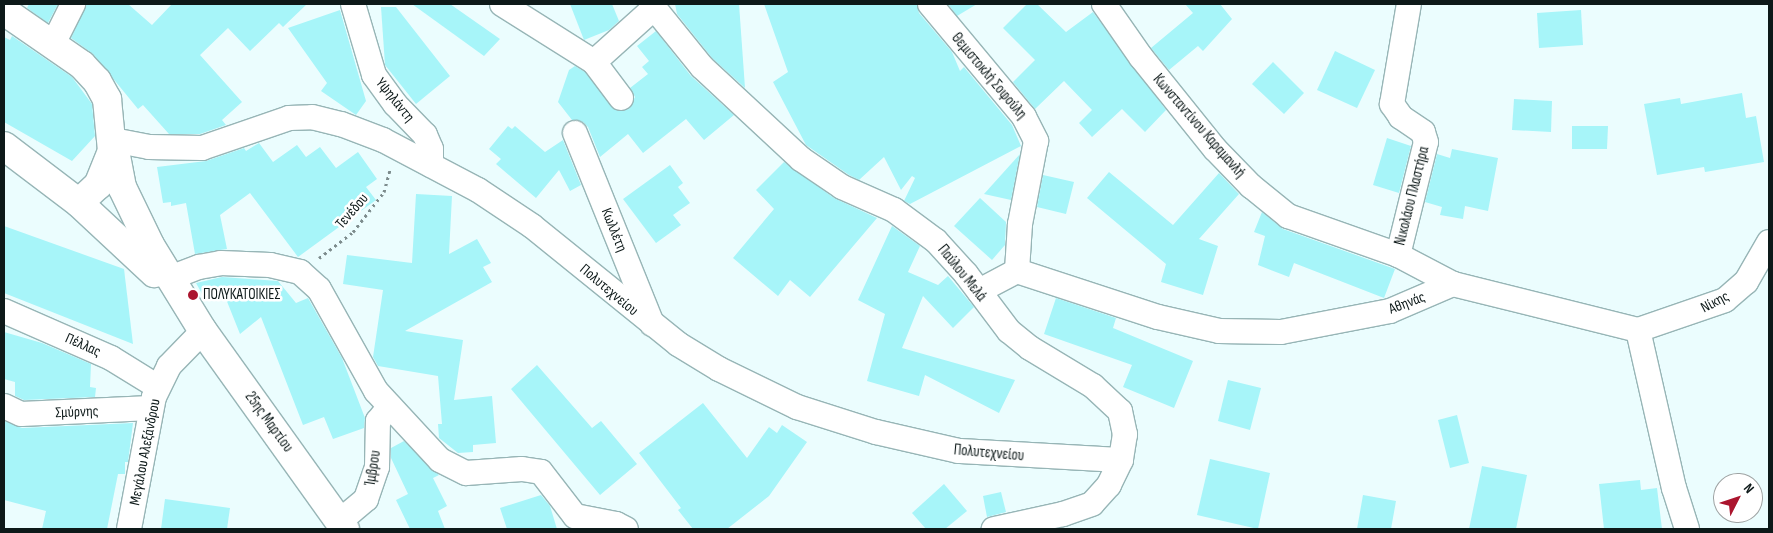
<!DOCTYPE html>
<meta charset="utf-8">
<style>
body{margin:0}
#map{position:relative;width:1773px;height:533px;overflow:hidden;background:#ebfdfe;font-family:"Sofia Sans Condensed",sans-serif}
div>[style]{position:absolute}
.building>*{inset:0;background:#a7f5f9}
.path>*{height:3px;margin-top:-1.5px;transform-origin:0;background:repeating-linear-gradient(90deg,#7d8c8d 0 2.5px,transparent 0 6.5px)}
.roads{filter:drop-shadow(1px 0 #97b5b6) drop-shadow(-1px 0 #97b5b6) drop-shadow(0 1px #97b5b6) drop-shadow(0 -1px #97b5b6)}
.street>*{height:24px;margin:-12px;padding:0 12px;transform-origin:12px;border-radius:12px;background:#fff}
.secondary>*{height:28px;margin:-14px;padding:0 14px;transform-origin:14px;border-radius:14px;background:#fff}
.dots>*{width:14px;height:14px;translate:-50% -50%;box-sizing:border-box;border:2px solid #fff;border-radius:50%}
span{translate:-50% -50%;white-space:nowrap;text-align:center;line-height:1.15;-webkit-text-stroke:5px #fff;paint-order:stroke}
.street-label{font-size:15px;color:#0d1919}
.poi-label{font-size:15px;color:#0d1919}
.left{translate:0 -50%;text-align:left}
.frame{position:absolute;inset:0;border:5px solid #0d1919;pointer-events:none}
.north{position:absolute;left:1713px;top:473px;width:50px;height:50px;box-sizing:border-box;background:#fff;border:1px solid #9ea3a3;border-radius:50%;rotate:49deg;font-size:14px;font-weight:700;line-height:20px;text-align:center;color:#0d1919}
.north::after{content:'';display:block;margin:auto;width:18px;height:22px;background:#ab152e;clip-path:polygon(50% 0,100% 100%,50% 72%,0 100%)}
</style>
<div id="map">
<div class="building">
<div style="clip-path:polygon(29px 4px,58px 4px,48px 23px,27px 8px)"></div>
<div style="clip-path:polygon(87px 4px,128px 4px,152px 25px,172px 4px,307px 4px,283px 27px,279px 23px,250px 51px,228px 28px,200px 55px,242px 102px,222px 120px,226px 125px,200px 134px,169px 134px,143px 105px,138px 109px,93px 54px,71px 38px)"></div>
<div style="clip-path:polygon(412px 4px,450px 4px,500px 39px,484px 56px)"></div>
<div style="clip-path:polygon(570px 4px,612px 4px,619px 21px,609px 30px,584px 40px)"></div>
<div style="clip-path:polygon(675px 4px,739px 4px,745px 88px,712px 58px,677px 14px)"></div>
<div style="clip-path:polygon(764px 4px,917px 4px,919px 13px,952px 52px,960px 71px,964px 67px,1012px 125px,1021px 146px,910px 204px,904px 201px,915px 178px,912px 176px,901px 190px,884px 157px,859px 180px,849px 175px,806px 145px,773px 82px,788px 72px)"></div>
<div style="clip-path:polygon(948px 4px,977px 4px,957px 16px)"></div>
<div style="clip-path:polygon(1027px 4px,1037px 4px,1066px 32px,1093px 12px,1166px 110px,1145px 132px,1122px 109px,1092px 137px,1079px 123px,1092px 110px,1064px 81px,1035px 109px,1013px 82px,1035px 60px,1003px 28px)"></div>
<div style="clip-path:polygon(1185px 4px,1220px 4px,1232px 19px,1203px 51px,1198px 46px,1169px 70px,1151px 48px,1193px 13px)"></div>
<div style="clip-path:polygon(381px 7px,396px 7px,450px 76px,416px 104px,385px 65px)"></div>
<div style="clip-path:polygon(340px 10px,366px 101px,356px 115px,321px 91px,327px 83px,288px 28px)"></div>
<div style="clip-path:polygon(1581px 10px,1583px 45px,1539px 48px,1537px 13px)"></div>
<div style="clip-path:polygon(656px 31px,691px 76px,734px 115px,704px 140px,686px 119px,643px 153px,628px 134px,600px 157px,588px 127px,583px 122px,572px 120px,558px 102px,569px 70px,575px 66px,585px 72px,615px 110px,629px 109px,635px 97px,630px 88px,648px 74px,642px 67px,649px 61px,637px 46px)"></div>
<div style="clip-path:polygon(12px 36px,72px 77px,92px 104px,95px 136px,72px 161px,4px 122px,4px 37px,10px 40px)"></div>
<div style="clip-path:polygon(1335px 51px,1375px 70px,1357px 108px,1317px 90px)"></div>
<div style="clip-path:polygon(1273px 62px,1304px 93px,1284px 114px,1252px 84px)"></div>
<div style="clip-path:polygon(1742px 93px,1746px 118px,1756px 116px,1764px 162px,1705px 172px,1704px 167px,1657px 175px,1644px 104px,1680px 98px,1681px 104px)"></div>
<div style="clip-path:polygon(1514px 99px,1552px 101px,1551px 132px,1512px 130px)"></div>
<div style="clip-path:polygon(508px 126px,512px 129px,515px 126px,545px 152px,563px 140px,581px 185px,570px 191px,559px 170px,536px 198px,496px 164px,501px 159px,489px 149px)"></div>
<div style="clip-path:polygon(1572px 126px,1608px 126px,1607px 149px,1572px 149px)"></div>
<div style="clip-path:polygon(1387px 138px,1411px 146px,1399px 193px,1373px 185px)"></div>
<div style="clip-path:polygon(259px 143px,273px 162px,297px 145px,306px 157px,320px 147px,336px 168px,358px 152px,377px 179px,366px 187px,376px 200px,298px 257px,250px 193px,220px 215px,227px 249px,195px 254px,186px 203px,171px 206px,171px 202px,163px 203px,157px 167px,206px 161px,244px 148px,246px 151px)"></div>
<div style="clip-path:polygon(1452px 149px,1498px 158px,1488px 211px,1465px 206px,1463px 219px,1440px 215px,1442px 207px,1425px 202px,1437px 154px,1450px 158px)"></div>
<div style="clip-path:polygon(1020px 154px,1011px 200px,984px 194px)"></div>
<div style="clip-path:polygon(784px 162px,834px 198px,877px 218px,810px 297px,790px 280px,778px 296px,733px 258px,774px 209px,756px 190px)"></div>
<div style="clip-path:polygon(670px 165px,683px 183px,678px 187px,690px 203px,673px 215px,681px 225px,656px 243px,623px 199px)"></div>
<div style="clip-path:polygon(1109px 172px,1173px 225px,1219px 173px,1239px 194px,1199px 239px,1218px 246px,1203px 295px,1161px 282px,1166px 264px,1087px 198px)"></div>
<div style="clip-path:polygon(1043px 175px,1074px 182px,1066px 214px,1037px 207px)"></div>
<div style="clip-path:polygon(416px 194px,452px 196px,449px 254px,477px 239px,491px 263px,483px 267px,492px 282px,405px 331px,463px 340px,454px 400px,492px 396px,496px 443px,473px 445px,473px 452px,458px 453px,439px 438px,438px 424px,442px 424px,438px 376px,378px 366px,373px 357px,383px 290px,343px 284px,347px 255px,412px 263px)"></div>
<div style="clip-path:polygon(980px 198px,1006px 222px,1005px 245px,992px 260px,954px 226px)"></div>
<div style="clip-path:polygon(1262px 212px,1283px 229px,1395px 269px,1384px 298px,1294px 263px,1289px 277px,1258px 265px,1265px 236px,1254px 232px)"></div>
<div style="clip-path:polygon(4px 226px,124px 269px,133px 344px,4px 293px)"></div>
<div style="clip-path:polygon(892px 226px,920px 246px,908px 272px,938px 285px,948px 276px,974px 307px,953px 328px,923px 296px,902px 348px,1015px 380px,999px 413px,925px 375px,919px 396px,867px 381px,885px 314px,858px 300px)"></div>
<div style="clip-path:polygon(222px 277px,278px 281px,296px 303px,308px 298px,342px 358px,365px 418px,364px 428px,333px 439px,324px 417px,303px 425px,261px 317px,240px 334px,224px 294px,206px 301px,196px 283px)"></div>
<div style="clip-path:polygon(1056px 298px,1116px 318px,1113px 328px,1193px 361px,1174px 408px,1123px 387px,1132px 365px,1044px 334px)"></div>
<div style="clip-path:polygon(4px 332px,42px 343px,91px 364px,90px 387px,96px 388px,95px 397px,24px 400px,15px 396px,15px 382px,4px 379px)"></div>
<div style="clip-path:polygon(537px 365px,592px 428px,601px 421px,637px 464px,600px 495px,511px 389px)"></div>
<div style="clip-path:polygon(1228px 380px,1261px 388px,1250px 430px,1218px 421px)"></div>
<div style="clip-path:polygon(703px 403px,747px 458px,769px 427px,777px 433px,782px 425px,807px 442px,769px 496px,727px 529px,693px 529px,678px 510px,681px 508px,639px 453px)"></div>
<div style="clip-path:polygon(1457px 415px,1469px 463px,1450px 468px,1438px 420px)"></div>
<div style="clip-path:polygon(4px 421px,22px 428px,133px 423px,128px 462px,125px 462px,125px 474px,118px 474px,107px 529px,42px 529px,46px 511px,4px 500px)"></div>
<div style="clip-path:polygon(404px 441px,439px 475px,433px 478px,447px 506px,438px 511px,445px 529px,410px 529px,396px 500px,408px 494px,391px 458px,391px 448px)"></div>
<div style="clip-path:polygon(1210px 459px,1270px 473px,1258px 529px,1197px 515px)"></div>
<div style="clip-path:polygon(1482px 466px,1527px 475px,1516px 529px,1469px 529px)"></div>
<div style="clip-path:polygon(1640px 480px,1641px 490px,1657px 488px,1662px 529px,1604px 529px,1599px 484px)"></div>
<div style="clip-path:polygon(944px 484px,967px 511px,945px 529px,926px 529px,912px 513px)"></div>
<div style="clip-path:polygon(1001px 492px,1006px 512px,987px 517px,983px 496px)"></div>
<div style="clip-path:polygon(541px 495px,550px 506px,557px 529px,507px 529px,500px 508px)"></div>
<div style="clip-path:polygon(1363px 495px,1396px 501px,1391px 529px,1357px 529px)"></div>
<div style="clip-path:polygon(165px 499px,230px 508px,227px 529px,161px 529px)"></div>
</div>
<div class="path">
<div style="left:319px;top:258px;width:43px;rotate:-37.4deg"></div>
<div style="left:353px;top:232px;width:51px;rotate:-52.2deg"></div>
<div style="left:384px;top:192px;width:23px;rotate:-75deg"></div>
</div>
<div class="roads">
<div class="street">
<div style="left:353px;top:4px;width:74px;rotate:73.5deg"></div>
<div style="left:374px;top:75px;width:36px;rotate:54deg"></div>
<div style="left:395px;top:104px;width:43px;rotate:45.9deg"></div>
<div style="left:425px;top:135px;width:15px;rotate:67deg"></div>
<div style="left:431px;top:149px;width:16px;rotate:90deg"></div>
<div style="left:502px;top:4px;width:109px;rotate:32.2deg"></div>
<div style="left:594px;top:62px;width:45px;rotate:53.1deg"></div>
<div style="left:651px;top:4px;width:81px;rotate:51deg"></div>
<div style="left:702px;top:67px;width:135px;rotate:42.9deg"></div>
<div style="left:801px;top:159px;width:50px;rotate:34.3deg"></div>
<div style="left:842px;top:187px;width:57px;rotate:23.9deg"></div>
<div style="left:894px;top:210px;width:52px;rotate:36.4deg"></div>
<div style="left:936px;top:241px;width:45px;rotate:47.7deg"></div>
<div style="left:966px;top:274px;width:71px;rotate:53deg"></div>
<div style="left:1009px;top:331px;width:27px;rotate:39deg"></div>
<div style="left:1030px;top:348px;width:74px;rotate:31.1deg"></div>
<div style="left:1093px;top:386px;width:37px;rotate:43deg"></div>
<div style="left:1120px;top:411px;width:24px;rotate:78deg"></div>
<div style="left:1125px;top:434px;width:26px;rotate:99deg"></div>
<div style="left:1121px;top:460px;width:28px;rotate:116deg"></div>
<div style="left:1109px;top:485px;width:25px;rotate:132deg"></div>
<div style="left:1092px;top:504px;width:31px;rotate:161deg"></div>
<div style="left:1063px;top:514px;width:71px;rotate:167.7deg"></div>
<div style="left:930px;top:4px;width:147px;rotate:50.2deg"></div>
<div style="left:1024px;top:117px;width:27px;rotate:63deg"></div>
<div style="left:1036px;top:141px;width:85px;rotate:100.9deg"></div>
<div style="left:1020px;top:224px;width:47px;rotate:93.7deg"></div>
<div style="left:1104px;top:4px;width:65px;rotate:55.1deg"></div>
<div style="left:1141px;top:57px;width:118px;rotate:51.2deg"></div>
<div style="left:1215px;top:149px;width:52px;rotate:45.8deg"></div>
<div style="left:1251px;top:186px;width:48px;rotate:39deg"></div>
<div style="left:1288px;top:216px;width:117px;rotate:19.5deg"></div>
<div style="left:1398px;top:255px;width:62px;rotate:27.8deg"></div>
<div style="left:53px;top:44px;width:45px;rotate:-63.4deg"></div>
<div style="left:594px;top:62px;width:81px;rotate:-42deg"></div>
<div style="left:575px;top:133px;width:206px;rotate:68deg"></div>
<div style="left:113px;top:140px;width:37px;rotate:11deg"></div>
<div style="left:149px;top:147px;width:53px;rotate:1.1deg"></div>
<div style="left:202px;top:148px;width:92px;rotate:-19deg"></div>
<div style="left:289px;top:118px;width:23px;rotate:-2deg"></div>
<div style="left:312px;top:117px;width:30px;rotate:14deg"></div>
<div style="left:341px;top:124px;width:45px;rotate:20.9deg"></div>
<div style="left:383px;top:140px;width:107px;rotate:27.8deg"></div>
<div style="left:478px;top:190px;width:65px;rotate:33.7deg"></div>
<div style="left:532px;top:226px;width:188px;rotate:38.9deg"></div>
<div style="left:678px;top:344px;width:48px;rotate:31.4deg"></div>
<div style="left:719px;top:369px;width:87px;rotate:26deg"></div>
<div style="left:797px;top:407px;width:83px;rotate:17.6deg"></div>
<div style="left:876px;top:432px;width:85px;rotate:12.9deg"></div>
<div style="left:959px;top:451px;width:162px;rotate:3.2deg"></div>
<div style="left:1398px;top:255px;width:116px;rotate:-76.1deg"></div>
<div style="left:1426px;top:142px;width:10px;rotate:-107deg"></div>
<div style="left:1423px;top:132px;width:27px;rotate:-146deg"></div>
<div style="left:1401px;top:117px;width:16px;rotate:-125deg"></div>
<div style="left:1392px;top:104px;width:101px;rotate:-80.4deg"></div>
<div style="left:170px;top:278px;width:31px;rotate:-21deg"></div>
<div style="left:199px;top:267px;width:22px;rotate:-10deg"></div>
<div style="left:221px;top:263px;width:49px;rotate:2.3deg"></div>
<div style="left:270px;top:265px;width:31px;rotate:13deg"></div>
<div style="left:300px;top:272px;width:25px;rotate:42deg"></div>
<div style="left:319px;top:289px;width:117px;rotate:60.8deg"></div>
<div style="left:376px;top:391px;width:94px;rotate:47.2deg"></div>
<div style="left:440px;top:460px;width:29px;rotate:27deg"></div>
<div style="left:466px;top:473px;width:56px;rotate:-4.1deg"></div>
<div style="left:522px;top:469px;width:19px;rotate:9deg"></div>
<div style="left:541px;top:472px;width:56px;rotate:52.3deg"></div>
<div style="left:575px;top:516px;width:42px;rotate:11deg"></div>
<div style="left:616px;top:524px;width:11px;rotate:27deg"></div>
<div style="left:979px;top:291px;width:43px;rotate:-27.8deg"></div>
<div style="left:1017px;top:271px;width:148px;rotate:18.1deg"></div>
<div style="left:1158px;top:317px;width:63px;rotate:12.9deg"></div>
<div style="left:1219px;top:331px;width:62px;rotate:0.9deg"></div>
<div style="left:1281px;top:332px;width:111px;rotate:-10.9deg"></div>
<div style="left:1390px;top:311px;width:69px;rotate:-23.2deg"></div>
<div style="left:1453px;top:284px;width:191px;rotate:14deg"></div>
<div style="left:1638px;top:330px;width:162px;rotate:77.2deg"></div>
<div style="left:1674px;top:488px;width:43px;rotate:72.4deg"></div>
<div style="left:4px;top:311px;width:117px;rotate:23.7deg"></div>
<div style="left:111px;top:358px;width:55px;rotate:31.7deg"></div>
<div style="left:1638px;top:330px;width:92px;rotate:-19deg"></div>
<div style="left:1725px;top:300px;width:28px;rotate:-41deg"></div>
<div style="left:1746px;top:282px;width:46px;rotate:-60.1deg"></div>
<div style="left:4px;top:406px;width:19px;rotate:25deg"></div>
<div style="left:21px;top:414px;width:130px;rotate:-2.6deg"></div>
<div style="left:340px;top:521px;width:34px;rotate:-40deg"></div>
<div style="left:366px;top:499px;width:34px;rotate:-71deg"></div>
<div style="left:377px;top:467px;width:46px;rotate:-88.8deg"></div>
<div style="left:378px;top:421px;width:19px;rotate:-51deg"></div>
<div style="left:129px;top:529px;width:134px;rotate:-79.3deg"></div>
<div style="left:154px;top:397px;width:34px;rotate:-64deg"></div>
<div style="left:169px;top:366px;width:49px;rotate:-45.8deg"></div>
</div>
<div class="secondary">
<div style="left:4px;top:11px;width:95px;rotate:34.7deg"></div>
<div style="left:82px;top:65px;width:22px;rotate:47deg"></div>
<div style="left:97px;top:81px;width:21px;rotate:61deg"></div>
<div style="left:107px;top:99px;width:52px;rotate:84.5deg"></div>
<div style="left:112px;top:151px;width:37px;rotate:112deg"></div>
<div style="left:98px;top:185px;width:26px;rotate:137deg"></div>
<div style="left:113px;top:140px;width:48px;rotate:79.2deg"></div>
<div style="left:122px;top:187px;width:64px;rotate:64.2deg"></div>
<div style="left:150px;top:245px;width:101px;rotate:58.4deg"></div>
<div style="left:203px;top:331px;width:244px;rotate:54.4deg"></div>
<div style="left:4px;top:146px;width:94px;rotate:37.2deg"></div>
<div style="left:79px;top:203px;width:103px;rotate:43deg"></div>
</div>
</div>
<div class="dots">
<div style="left:193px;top:295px;background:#ab152e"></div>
</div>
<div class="street-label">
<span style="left:989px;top:76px;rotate:50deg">Θεμιστοκλή Σοφούλη</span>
<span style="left:395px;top:100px;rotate:51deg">Υψηλάντη</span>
<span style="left:1199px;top:126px;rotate:49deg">Κωνσταντίνου Καραμανλή</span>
<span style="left:1412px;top:196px;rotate:-76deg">Νικολάου Πλαστήρα</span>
<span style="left:352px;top:211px;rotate:-49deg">Τενέδου</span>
<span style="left:614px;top:230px;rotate:68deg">Κωλλέτη</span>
<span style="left:962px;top:273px;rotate:51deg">Παύλου Μελά</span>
<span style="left:609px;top:290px;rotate:40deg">Πολυτεχνείου</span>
<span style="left:1715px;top:302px;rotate:-28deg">Νίκης</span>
<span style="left:1407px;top:303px;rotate:-21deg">Αθηνάς</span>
<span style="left:83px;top:345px;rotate:24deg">Πέλλας</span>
<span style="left:77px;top:412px;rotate:-2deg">Σμύρνης</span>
<span style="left:269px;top:422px;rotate:54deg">25ης Μαρτίου</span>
<span style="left:145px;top:452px;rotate:-79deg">Μεγάλου Αλεξάνδρου</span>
<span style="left:989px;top:453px;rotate:5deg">Πολυτεχνείου</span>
<span style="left:373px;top:468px;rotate:-81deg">Ίμβρου</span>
</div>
<div class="poi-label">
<span class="left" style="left:203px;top:295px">ΠΟΛΥΚΑΤΟΙΚΙΕΣ</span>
</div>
<div class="frame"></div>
<div class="north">N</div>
</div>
